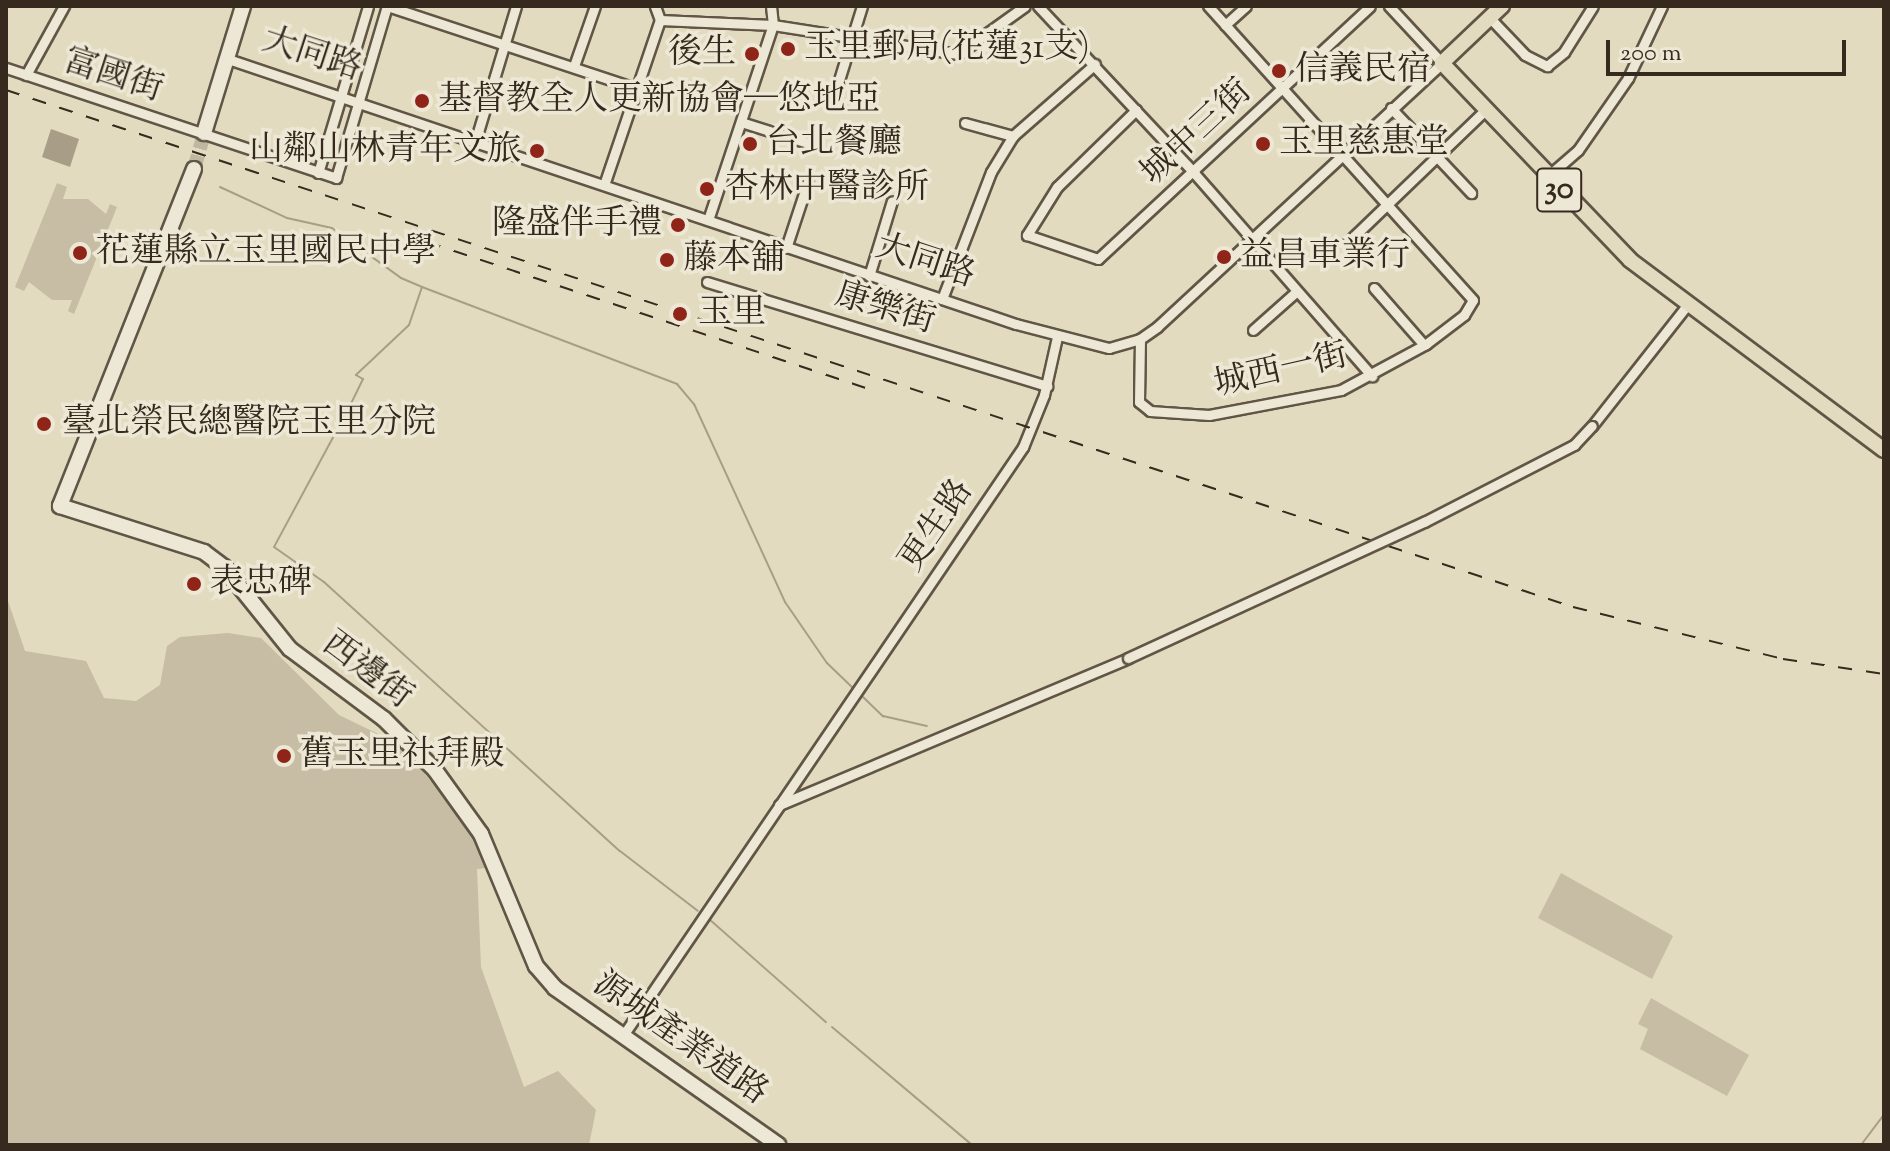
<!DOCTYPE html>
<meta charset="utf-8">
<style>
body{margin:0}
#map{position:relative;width:1890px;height:1151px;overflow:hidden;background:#e3dbbf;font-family:"Sorts Mill Goudy","Noto Serif TC",serif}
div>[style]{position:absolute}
.green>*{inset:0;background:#c6bda4}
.water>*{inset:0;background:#a89e88}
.stream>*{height:2px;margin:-1px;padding:0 1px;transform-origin:1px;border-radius:1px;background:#a89e88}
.secondary-tunnel>*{height:14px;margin-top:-7px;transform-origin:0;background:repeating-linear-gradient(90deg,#c0b79f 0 14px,transparent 0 21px)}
.roads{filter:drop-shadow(2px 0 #615646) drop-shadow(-2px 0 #615646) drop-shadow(0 2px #615646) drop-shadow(0 -2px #615646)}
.street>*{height:9px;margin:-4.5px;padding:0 4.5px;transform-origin:4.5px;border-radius:4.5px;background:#ede8d5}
.secondary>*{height:14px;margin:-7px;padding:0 7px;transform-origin:7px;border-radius:7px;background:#ede8d5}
.primary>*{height:14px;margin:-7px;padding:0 7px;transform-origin:7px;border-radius:7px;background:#e3dbbf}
.rail>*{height:2px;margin-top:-1px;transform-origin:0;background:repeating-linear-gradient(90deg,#36291e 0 14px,transparent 0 28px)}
.bridges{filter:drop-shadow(2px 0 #615646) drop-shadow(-2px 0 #615646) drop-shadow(0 2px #615646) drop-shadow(0 -2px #615646)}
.street-bridge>*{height:9px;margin:-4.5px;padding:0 4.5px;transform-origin:4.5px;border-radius:4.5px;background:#ede8d5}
.dots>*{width:22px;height:22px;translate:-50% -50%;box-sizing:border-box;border:4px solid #ede8d5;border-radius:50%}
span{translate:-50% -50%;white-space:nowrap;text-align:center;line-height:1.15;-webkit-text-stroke:7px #ede8d5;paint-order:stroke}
.shield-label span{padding:2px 6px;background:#ede8d5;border:2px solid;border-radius:6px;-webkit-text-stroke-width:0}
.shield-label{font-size:32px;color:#36291e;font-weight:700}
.poi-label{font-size:34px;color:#36291e}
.left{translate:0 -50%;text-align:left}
.right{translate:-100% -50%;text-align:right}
.street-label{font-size:34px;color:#36291e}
.frame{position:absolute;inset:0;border:8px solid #36291e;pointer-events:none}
.scale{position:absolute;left:1606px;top:40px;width:240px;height:36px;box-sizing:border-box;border:4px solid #36291e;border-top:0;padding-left:10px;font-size:24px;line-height:28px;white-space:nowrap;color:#36291e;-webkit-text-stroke:6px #ede8d5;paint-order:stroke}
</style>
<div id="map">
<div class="green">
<div style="clip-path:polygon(57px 183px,67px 187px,63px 199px,88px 199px,106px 214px,110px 204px,117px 207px,74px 314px,68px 311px,72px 300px,52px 300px,29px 282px,24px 291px,15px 287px)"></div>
<div style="clip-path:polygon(6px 595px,25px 651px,86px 661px,104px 698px,136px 701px,160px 685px,167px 646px,180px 637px,228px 633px,261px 638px,339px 715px,401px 745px,480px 841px,487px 868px,477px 869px,481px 967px,524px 1087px,558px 1071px,596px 1110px,589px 1145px,6px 1145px)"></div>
<div style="clip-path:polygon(1561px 873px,1673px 936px,1652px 979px,1538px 918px)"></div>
<div style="clip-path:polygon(1651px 998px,1749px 1055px,1727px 1096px,1640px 1049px,1648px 1029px,1638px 1024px)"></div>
</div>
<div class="water">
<div style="clip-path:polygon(51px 129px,79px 139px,70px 167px,42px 157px)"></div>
</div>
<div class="stream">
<div style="left:220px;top:187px;width:74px;rotate:24.8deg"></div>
<div style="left:287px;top:218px;width:46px;rotate:12.5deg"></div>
<div style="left:332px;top:228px;width:85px;rotate:35.9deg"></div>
<div style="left:401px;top:278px;width:23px;rotate:23deg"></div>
<div style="left:422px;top:287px;width:40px;rotate:108.9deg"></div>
<div style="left:409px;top:325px;width:73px;rotate:136.7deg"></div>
<div style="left:356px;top:375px;width:8px;rotate:30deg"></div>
<div style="left:363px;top:379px;width:28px;rotate:116deg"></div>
<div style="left:351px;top:404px;width:162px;rotate:118.3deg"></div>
<div style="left:274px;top:547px;width:61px;rotate:35deg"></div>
<div style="left:324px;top:582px;width:400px;rotate:42.3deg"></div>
<div style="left:620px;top:851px;width:98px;rotate:37.6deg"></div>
<div style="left:422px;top:287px;width:273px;rotate:20.8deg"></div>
<div style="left:677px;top:384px;width:26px;rotate:50deg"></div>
<div style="left:694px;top:404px;width:218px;rotate:65.3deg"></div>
<div style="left:785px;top:602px;width:74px;rotate:55.5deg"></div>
<div style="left:827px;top:663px;width:36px;rotate:44deg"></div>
<div style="left:863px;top:697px;width:28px;rotate:44deg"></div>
<div style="left:883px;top:716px;width:45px;rotate:12.8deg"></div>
<div style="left:709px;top:919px;width:156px;rotate:41.4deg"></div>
<div style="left:832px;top:1027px;width:183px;rotate:40.1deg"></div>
<div style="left:1861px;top:1145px;width:39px;rotate:-53deg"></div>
</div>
<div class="secondary-tunnel">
<div style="left:194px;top:169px;width:37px;rotate:-74deg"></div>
</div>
<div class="roads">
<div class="street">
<div style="left:387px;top:6px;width:264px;rotate:18.3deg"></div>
<div style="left:1038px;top:6px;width:230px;rotate:46.9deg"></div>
<div style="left:1195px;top:174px;width:269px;rotate:48.8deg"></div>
<div style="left:1489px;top:17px;width:52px;rotate:46.5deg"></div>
<div style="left:1525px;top:55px;width:25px;rotate:27deg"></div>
<div style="left:1547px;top:66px;width:22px;rotate:-39deg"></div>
<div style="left:1564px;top:52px;width:54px;rotate:-57.8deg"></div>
<div style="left:660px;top:20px;width:113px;rotate:2.5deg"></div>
<div style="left:773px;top:25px;width:187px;rotate:8.9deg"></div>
<div style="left:958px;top:54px;width:82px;rotate:-35.6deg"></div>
<div style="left:1225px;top:25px;width:28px;rotate:-42deg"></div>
<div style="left:228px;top:59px;width:831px;rotate:18.59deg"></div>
<div style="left:1016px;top:324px;width:96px;rotate:14.5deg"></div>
<div style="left:1109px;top:348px;width:32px;rotate:-16deg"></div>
<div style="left:1140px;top:339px;width:21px;rotate:-35deg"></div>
<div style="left:1157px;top:327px;width:388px;rotate:-42.8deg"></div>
<div style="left:1442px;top:63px;width:78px;rotate:-132.9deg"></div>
<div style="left:574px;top:66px;width:64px;rotate:-70.7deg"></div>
<div style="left:6px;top:68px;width:348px;rotate:18.4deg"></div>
<div style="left:336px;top:178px;width:179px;rotate:-73.5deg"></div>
<div style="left:26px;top:75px;width:79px;rotate:-61.2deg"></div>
<div style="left:834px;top:96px;width:94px;rotate:-72.7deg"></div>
<div style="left:1391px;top:108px;width:117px;rotate:46.7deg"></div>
<div style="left:1136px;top:110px;width:110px;rotate:135.7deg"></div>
<div style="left:1057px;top:187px;width:57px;rotate:122deg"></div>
<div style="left:1027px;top:235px;width:75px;rotate:18.7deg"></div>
<div style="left:1098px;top:259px;width:371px;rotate:-42.9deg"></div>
<div style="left:741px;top:122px;width:80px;rotate:17.5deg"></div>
<div style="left:965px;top:123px;width:50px;rotate:15.2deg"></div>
<div style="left:475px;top:142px;width:142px;rotate:-73.2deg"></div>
<div style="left:318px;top:173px;width:174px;rotate:-73.3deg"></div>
<div style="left:1547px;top:177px;width:41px;rotate:-41.1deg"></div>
<div style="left:1578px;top:150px;width:88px;rotate:-55.2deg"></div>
<div style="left:1628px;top:78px;width:80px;rotate:-64.7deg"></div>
<div style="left:604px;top:185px;width:174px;rotate:-71.3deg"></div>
<div style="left:660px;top:20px;width:15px;rotate:-110deg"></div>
<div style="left:708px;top:220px;width:206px;rotate:-71.6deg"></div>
<div style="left:773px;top:25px;width:19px;rotate:-96deg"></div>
<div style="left:1348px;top:242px;width:189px;rotate:-43.9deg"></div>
<div style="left:786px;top:248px;width:71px;rotate:-71.8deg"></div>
<div style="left:869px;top:276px;width:78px;rotate:-73deg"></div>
<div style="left:707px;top:282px;width:356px;rotate:17deg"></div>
<div style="left:1374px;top:288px;width:76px;rotate:48.7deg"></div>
<div style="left:942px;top:299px;width:136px;rotate:-68.9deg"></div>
<div style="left:991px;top:172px;width:42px;rotate:-58.6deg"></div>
<div style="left:1013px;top:136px;width:109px;rotate:-41.3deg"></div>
<div style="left:1253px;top:330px;width:57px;rotate:-41.5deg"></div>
<div style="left:1140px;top:339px;width:63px;rotate:90.9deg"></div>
<div style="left:1139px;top:402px;width:14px;rotate:39deg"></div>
<div style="left:1150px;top:411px;width:59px;rotate:3.9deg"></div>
<div style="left:1209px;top:415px;width:134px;rotate:-10.7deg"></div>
<div style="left:1341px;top:390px;width:97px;rotate:-28.4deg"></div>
<div style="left:1426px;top:344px;width:48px;rotate:-37.3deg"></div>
<div style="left:1464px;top:315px;width:17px;rotate:-59deg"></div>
<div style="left:1473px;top:300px;width:396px;rotate:-132deg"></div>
<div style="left:1592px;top:426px;width:155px;rotate:-51.8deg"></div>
<div style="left:779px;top:805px;width:379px;rotate:-22.8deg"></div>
<div style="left:624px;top:1034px;width:710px;rotate:-55.79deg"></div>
<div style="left:1023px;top:447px;width:56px;rotate:-68deg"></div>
<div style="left:1044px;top:395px;width:59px;rotate:-77.4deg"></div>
</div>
<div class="secondary">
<div style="left:204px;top:133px;width:133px;rotate:-72.9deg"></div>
<div style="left:194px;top:169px;width:363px;rotate:111.7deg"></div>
<div style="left:60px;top:506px;width:151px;rotate:17.7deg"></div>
<div style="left:204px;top:552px;width:25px;rotate:37deg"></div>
<div style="left:224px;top:567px;width:105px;rotate:51.2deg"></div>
<div style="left:290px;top:649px;width:117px;rotate:36.7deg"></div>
<div style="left:384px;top:719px;width:72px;rotate:45deg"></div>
<div style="left:435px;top:770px;width:79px;rotate:54.3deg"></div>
<div style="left:481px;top:834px;width:143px;rotate:67.4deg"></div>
<div style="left:536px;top:966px;width:29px;rotate:49deg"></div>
<div style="left:555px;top:988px;width:273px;rotate:35.1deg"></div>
</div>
<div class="primary">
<div style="left:1502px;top:6px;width:83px;rotate:136.5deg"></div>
<div style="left:1442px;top:63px;width:272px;rotate:46.3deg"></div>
<div style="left:1630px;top:260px;width:317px;rotate:36.8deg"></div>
</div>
</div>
<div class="rail">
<div style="left:6px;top:90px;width:1650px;rotate:18.26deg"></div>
<div style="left:1573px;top:607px;width:216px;rotate:13.9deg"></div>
<div style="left:1783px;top:659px;width:102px;rotate:8.4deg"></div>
<div style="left:427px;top:242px;width:464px;rotate:18.4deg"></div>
</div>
<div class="bridges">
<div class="street-bridge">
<div style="left:1128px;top:658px;width:326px;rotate:-24.7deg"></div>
<div style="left:1424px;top:522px;width:169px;rotate:-27.2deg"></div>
<div style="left:1574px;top:445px;width:26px;rotate:-47deg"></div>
</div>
</div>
<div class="dots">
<div style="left:788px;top:49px;background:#8f2418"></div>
<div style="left:752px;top:54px;background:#8f2418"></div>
<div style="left:1279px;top:71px;background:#8f2418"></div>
<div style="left:422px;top:101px;background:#8f2418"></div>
<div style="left:750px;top:144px;background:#8f2418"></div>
<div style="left:1263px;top:144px;background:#8f2418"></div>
<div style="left:537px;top:151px;background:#8f2418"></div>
<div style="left:707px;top:189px;background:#8f2418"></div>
<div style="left:678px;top:225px;background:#8f2418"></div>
<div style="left:80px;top:253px;background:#8f2418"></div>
<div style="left:1224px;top:257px;background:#8f2418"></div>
<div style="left:667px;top:260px;background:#8f2418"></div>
<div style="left:680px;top:314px;background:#8f2418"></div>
<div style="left:44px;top:424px;background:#8f2418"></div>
<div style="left:194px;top:584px;background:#8f2418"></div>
<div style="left:284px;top:756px;background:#8f2418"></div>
</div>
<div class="shield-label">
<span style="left:1559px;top:190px">30</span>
</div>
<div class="poi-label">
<span class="left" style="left:804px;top:49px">玉里郵局(花蓮31支)</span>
<span class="right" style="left:736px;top:54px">後生</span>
<span class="left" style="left:1295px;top:71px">信義民宿</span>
<span class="left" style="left:438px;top:101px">基督教全人更新協會─悠地亞</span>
<span class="left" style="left:766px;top:144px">台北餐廳</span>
<span class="left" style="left:1279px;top:144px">玉里慈惠堂</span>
<span class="right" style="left:521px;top:151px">山鄰山林青年文旅</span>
<span class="left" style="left:725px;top:189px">杏林中醫診所</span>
<span class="right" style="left:662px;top:225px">隆盛伴手禮</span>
<span class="left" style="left:96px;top:253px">花蓮縣立玉里國民中學</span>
<span class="left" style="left:1240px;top:257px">益昌車業行</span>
<span class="left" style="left:683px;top:260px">藤本舖</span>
<span class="left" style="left:698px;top:314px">玉里</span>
<span class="left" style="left:62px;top:424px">臺北榮民總醫院玉里分院</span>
<span class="left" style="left:210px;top:584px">表忠碑</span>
<span class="left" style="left:300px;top:756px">舊玉里社拜殿</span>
</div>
<div class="street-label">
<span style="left:312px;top:55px;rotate:18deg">大同路</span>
<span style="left:113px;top:76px;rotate:18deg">富國街</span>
<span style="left:1197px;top:133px;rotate:-43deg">城中三街</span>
<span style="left:925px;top:262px;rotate:18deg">大同路</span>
<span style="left:885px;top:309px;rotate:17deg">康樂街</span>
<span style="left:1281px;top:371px;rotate:-13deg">城西一街</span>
<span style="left:937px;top:526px;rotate:-56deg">更生路</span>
<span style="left:367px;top:671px;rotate:37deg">西邊街</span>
<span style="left:680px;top:1039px;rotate:35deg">源城產業道路</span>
</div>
<div class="frame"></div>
<div class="scale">200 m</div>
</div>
